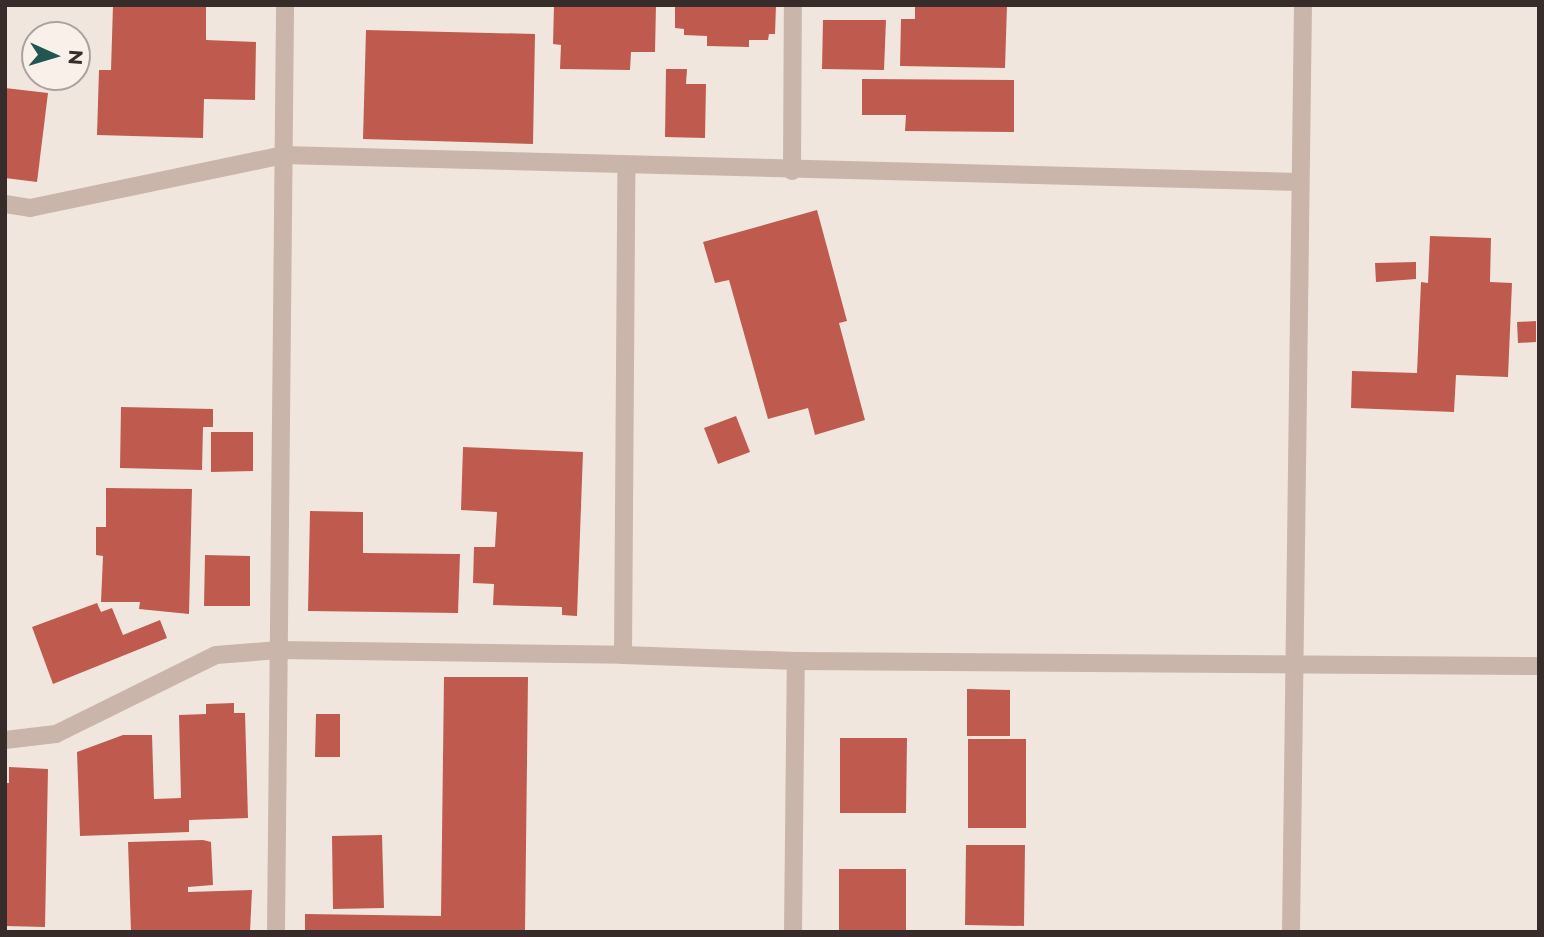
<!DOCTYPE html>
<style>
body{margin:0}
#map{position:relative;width:1544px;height:937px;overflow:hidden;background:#f1e6de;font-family:Montserrat,sans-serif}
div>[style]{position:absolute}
.building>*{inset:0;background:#bf5b4e}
.minor>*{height:18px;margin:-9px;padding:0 9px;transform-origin:9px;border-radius:9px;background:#c9b5aa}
span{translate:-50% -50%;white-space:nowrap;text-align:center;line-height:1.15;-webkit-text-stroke:6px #f9f0ea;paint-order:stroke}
.frame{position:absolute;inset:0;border:7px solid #372c29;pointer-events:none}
.north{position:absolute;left:21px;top:21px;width:70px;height:70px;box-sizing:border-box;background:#f9f0ea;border:2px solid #aba29d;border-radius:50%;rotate:94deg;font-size:19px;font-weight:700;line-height:28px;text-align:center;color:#372c29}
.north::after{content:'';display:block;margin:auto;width:24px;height:32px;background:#215653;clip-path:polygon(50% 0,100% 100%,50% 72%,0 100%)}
</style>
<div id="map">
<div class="building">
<div style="clip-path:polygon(113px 5px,206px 5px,206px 40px,256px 42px,255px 100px,204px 99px,203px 138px,97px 135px,99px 70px,111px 70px)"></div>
<div style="clip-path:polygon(554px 5px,656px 5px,655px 52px,631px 52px,630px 70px,560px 69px,561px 45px,553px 44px)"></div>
<div style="clip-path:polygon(675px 5px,776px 5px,775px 34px,769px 34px,768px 40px,749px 40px,749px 47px,707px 46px,707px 36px,684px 35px,684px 29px,675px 28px)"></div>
<div style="clip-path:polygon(915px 5px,1007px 5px,1005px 68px,900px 66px,901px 19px,915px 19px)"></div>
<div style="clip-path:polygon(823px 20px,886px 20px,884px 70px,822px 69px)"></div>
<div style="clip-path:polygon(366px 30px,535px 34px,533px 144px,363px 139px)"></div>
<div style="clip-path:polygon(666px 69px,687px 69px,686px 84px,706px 84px,705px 138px,665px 137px)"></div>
<div style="clip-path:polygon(862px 79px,1014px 80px,1014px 132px,905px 131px,906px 115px,862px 115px)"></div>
<div style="clip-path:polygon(5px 88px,48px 93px,37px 182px,5px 178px)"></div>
<div style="clip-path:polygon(817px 210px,847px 321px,839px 323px,865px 420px,815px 435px,808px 408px,768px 419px,729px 280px,715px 283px,703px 242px)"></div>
<div style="clip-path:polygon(1430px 236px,1491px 238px,1490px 282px,1512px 283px,1508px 377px,1456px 375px,1454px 412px,1351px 408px,1352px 371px,1417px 373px,1421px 282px,1428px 283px)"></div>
<div style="clip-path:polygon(1416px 262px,1416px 279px,1376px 282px,1375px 263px)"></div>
<div style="clip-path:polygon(1536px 321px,1536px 342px,1518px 343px,1517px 322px)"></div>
<div style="clip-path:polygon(121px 407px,213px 409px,213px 427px,203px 427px,202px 470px,120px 468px)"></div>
<div style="clip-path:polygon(736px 416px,750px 452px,718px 464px,704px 428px)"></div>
<div style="clip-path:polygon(211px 432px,253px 432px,253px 471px,211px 472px)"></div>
<div style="clip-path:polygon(463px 447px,583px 452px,577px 616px,562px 615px,562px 607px,493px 605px,494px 584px,473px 583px,474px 547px,495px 547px,497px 512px,461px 510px)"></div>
<div style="clip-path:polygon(106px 488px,192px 489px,189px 614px,139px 609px,140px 602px,101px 602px,103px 556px,96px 555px,96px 527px,106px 527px)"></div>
<div style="clip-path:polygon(310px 511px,363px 512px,363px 553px,460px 554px,458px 613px,308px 611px)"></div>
<div style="clip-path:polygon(205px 555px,250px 556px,250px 606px,204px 606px)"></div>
<div style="clip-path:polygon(97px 603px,101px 612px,112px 608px,123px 635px,160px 620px,167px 638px,53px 684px,32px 627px)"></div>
<div style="clip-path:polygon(444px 677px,528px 677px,525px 932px,305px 932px,305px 914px,441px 916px)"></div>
<div style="clip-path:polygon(967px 689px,1010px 690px,1010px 736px,967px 736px)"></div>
<div style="clip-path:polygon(234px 703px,234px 713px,245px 713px,248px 818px,189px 820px,189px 832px,80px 836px,77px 752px,123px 735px,152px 735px,154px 799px,181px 798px,179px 715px,206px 714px,206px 704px)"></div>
<div style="clip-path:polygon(316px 714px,340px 714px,340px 757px,315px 757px)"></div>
<div style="clip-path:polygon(840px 738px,907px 738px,906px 813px,840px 813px)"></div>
<div style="clip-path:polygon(968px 739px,1026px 739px,1026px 828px,968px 828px)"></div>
<div style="clip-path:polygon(9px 767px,48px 769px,45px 927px,5px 926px,5px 783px,9px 783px)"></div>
<div style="clip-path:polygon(382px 835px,384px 908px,333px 909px,332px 836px)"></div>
<div style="clip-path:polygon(203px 840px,211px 842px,213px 885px,188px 887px,188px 892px,252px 890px,250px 932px,131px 932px,128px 842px)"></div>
<div style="clip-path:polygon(966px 845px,1025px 845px,1024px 926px,965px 925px)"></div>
<div style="clip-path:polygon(839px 869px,906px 869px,906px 932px,839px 932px)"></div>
</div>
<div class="minor">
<div style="left:792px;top:171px;width:166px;rotate:-89.7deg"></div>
<div style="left:5px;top:204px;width:25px;rotate:9deg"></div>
<div style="left:30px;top:208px;width:258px;rotate:-11.8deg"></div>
<div style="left:283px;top:155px;width:1016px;rotate:1.52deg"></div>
<div style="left:623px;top:655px;width:488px;rotate:-89.6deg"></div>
<div style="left:5px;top:740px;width:51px;rotate:-6.7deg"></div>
<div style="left:56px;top:734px;width:178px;rotate:-26.3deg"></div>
<div style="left:216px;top:655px;width:63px;rotate:-4.5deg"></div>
<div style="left:279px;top:650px;width:344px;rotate:0.8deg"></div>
<div style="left:623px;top:655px;width:173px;rotate:2deg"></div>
<div style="left:796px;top:661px;width:743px;rotate:0.39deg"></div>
<div style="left:276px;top:932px;width:927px;rotate:-89.44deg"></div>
<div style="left:793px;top:932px;width:271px;rotate:-89.4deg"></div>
<div style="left:1291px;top:932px;width:927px;rotate:-89.26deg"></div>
</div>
<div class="frame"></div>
<div class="north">N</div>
</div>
